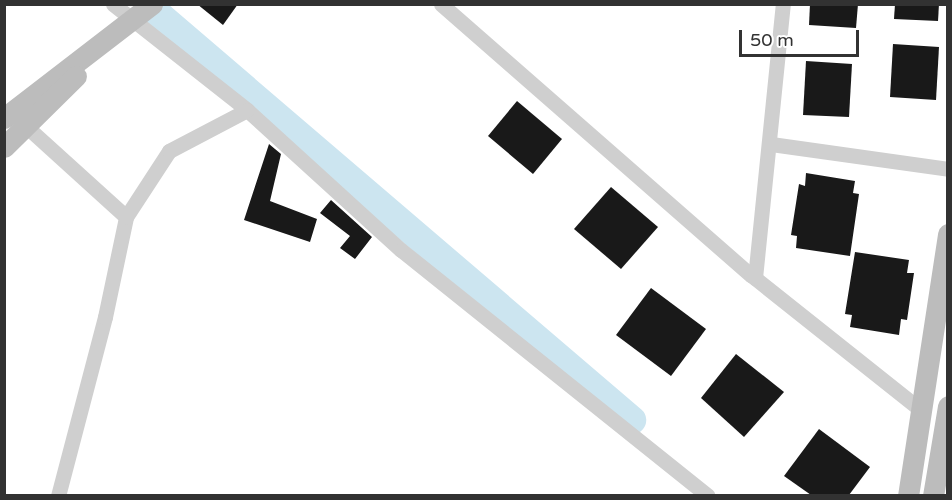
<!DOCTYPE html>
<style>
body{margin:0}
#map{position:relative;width:952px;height:500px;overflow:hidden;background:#fff;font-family:"Varela Round",sans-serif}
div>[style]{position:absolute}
.river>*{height:28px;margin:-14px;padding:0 14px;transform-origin:14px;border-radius:14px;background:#cce5f0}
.building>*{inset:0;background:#191919}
.minor>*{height:15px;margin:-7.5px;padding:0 7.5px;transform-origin:7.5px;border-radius:7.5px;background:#cfcfcf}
.secondary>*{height:21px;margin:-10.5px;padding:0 10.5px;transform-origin:10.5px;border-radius:10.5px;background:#bcbcbc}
span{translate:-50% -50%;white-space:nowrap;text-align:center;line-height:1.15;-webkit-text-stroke:6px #fff;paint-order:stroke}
.frame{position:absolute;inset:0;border:6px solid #323232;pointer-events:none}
.scale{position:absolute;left:739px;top:30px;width:120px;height:27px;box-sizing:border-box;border:3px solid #323232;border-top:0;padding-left:8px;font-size:18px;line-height:21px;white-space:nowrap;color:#323232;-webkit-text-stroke:4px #fff;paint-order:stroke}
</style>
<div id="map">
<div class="river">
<div style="left:159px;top:15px;width:623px;rotate:40.57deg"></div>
</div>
<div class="building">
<div style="clip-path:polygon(197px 4px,238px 4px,223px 25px)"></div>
<div style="clip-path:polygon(810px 4px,858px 4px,856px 28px,809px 25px)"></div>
<div style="clip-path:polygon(895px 4px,939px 4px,938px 21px,894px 19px)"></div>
<div style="clip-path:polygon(893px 44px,939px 47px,936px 100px,890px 97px)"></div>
<div style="clip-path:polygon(806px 61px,852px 64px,849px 117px,803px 115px)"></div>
<div style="clip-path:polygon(517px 101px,562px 139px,533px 174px,488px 136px)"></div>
<div style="clip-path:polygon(269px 144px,281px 154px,270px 201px,317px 219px,310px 242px,244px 220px)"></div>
<div style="clip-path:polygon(806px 173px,855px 181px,853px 193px,859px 194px,850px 256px,796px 248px,797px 236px,791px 235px,799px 184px,805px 186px)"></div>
<div style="clip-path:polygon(611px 187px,658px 227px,621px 269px,574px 229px)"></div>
<div style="clip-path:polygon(331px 200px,372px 237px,355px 259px,340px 248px,350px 236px,320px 213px)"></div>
<div style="clip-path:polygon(855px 252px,909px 260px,907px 273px,914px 273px,907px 320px,901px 319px,899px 335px,850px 327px,852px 315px,845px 314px)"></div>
<div style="clip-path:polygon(651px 288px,706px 329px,671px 376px,616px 335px)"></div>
<div style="clip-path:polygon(736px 354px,784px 392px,744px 437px,701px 398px)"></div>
<div style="clip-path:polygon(819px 429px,870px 467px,849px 495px,811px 495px,784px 476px)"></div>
</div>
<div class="minor">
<div style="left:113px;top:4px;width:171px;rotate:38.3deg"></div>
<div style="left:247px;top:110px;width:208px;rotate:42.3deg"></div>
<div style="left:401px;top:250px;width:393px;rotate:38.7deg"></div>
<div style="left:441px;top:4px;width:412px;rotate:41.2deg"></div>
<div style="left:751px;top:275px;width:218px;rotate:38.5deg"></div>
<div style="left:28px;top:128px;width:132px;rotate:42.2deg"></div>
<div style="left:771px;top:144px;width:179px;rotate:8deg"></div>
<div style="left:755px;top:278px;width:275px;rotate:-84.2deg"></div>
<div style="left:58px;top:496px;width:185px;rotate:-75.3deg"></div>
<div style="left:105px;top:317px;width:102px;rotate:-78.1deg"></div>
<div style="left:126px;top:217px;width:79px;rotate:-56.9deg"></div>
<div style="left:169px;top:151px;width:88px;rotate:-27.7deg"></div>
</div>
<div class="secondary">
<div style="left:4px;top:118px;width:187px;rotate:-37.6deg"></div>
<div style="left:4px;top:147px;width:101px;rotate:-44.6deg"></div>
<div style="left:908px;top:496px;width:265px;rotate:-81.3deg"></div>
<div style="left:933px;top:496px;width:91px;rotate:-80.5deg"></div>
</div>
<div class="frame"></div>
<div class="scale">50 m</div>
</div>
